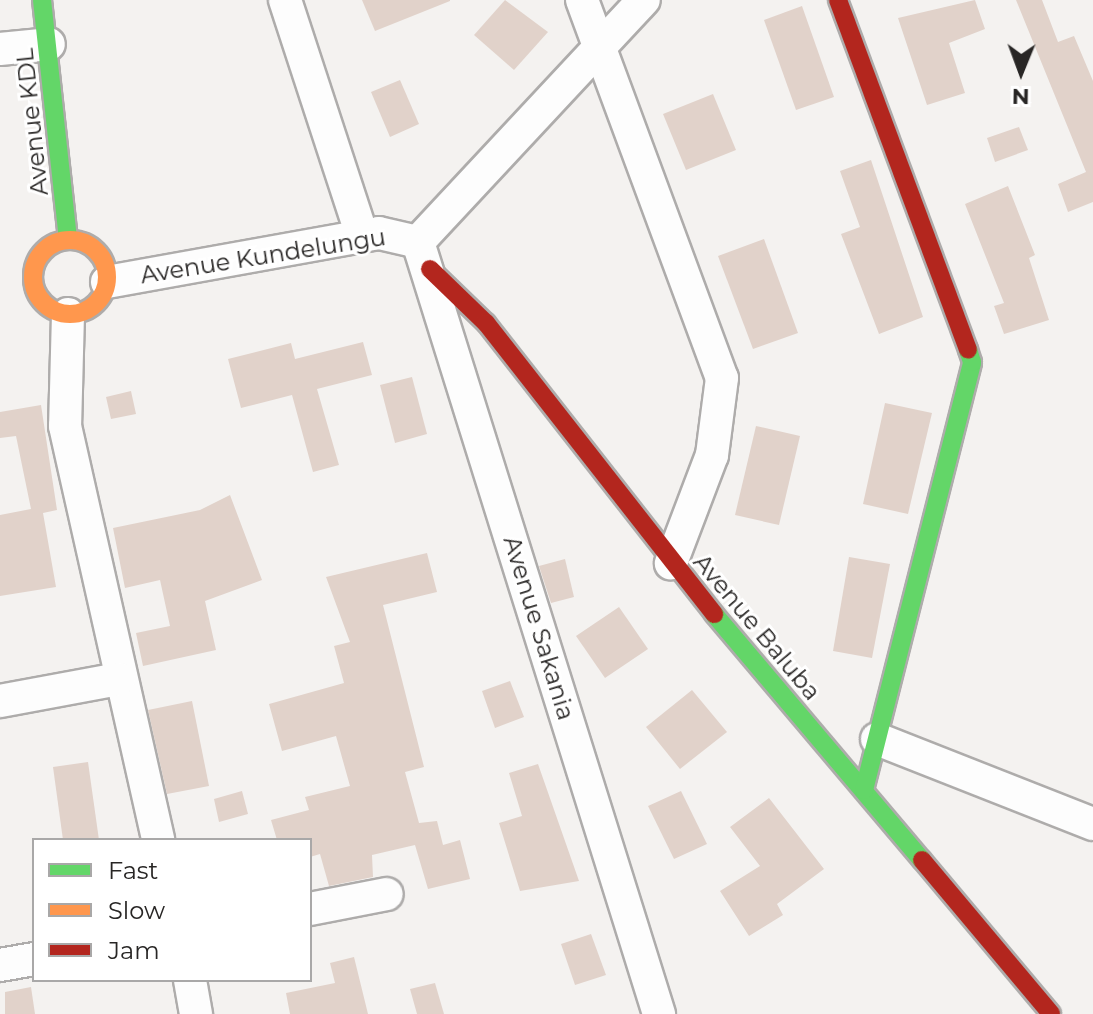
<!DOCTYPE html>
<style>
body{margin:0}
#map{position:relative;width:1093px;height:1014px;overflow:hidden;background:#f4f2f0;font-family:Montserrat,sans-serif}
div>[style]{position:absolute}
.building>*{inset:0;background:#e1d2ca}
.roads{filter:drop-shadow(2px 0 #aeacab) drop-shadow(-2px 0 #aeacab) drop-shadow(0 2px #aeacab) drop-shadow(0 -2px #aeacab)}
.street>*{height:32px;margin:-16px;padding:0 16px;transform-origin:16px;border-radius:16px;background:#fdfdfd}
.fast>*{height:18px;margin:-9px;padding:0 9px;transform-origin:9px;border-radius:9px;background:#63d668}
.slow>*{height:18px;margin:-9px;padding:0 9px;transform-origin:9px;border-radius:9px;background:#ff974d}
.slow>.ring{margin:-9px;padding:0;box-sizing:content-box;background:none;border:18px solid #ff974d;border-radius:50%}
.jam>*{height:18px;margin:-9px;padding:0 9px;transform-origin:9px;border-radius:9px;background:#b3261e}
span{translate:-50% -50%;white-space:nowrap;text-align:center;line-height:1.15;-webkit-text-stroke:6px #fff;paint-order:stroke}
.street-label{font-size:24px;color:#282625}
.legend{position:absolute;left:32px;top:838px;width:280px;height:144px;box-sizing:border-box;background:#fff;border:2px solid #a9a8a8;margin:0;padding:10px 14px;list-style:none;font-size:24px;color:#282625}
.legend li{display:flex;align-items:center;gap:16px;height:40px}
.legend b{width:40px;border:2px solid #a9a8a8}
.north{position:absolute;left:981px;top:32px;width:80px;height:80px;-webkit-text-stroke:6px #fff;paint-order:stroke;rotate:181deg;font-size:22px;font-weight:700;line-height:32px;text-align:center;color:#282625}
.north::after{content:'';display:block;margin:auto;width:28px;height:36px;background:#282625;clip-path:polygon(50% 0,100% 100%,50% 72%,0 100%)}
</style>
<div id="map">
<div class="building">
<div style="clip-path:polygon(362px 0,450px 0,450px 1px,375px 31px)"></div>
<div style="clip-path:polygon(505px 0,548px 32px,514px 70px,474px 35px)"></div>
<div style="clip-path:polygon(975px 0,985px 29px,949px 43px,965px 93px,927px 105px,898px 18px)"></div>
<div style="clip-path:polygon(1016px 0,1042px 0,1058px 42px,1074px 36px,1093px 81px,1093px 202px,1068px 212px,1058px 184px,1086px 172px)"></div>
<div style="clip-path:polygon(802px 6px,834px 97px,796px 110px,764px 20px)"></div>
<div style="clip-path:polygon(400px 80px,419px 124px,390px 137px,371px 92px)"></div>
<div style="clip-path:polygon(713px 94px,736px 150px,686px 170px,663px 114px)"></div>
<div style="clip-path:polygon(1019px 127px,1028px 150px,995px 162px,987px 138px)"></div>
<div style="clip-path:polygon(871px 160px,923px 317px,879px 334px,841px 234px,860px 227px,840px 171px)"></div>
<div style="clip-path:polygon(1008px 186px,1035px 255px,1029px 258px,1049px 320px,1004px 334px,994px 306px,1004px 303px,965px 204px)"></div>
<div style="clip-path:polygon(764px 239px,798px 333px,753px 349px,718px 256px)"></div>
<div style="clip-path:polygon(363px 342px,372px 375px,317px 389px,339px 465px,313px 472px,292px 395px,241px 408px,228px 359px,291px 343px,295px 359px)"></div>
<div style="clip-path:polygon(412px 377px,427px 434px,395px 443px,380px 385px)"></div>
<div style="clip-path:polygon(131px 391px,136px 414px,111px 419px,106px 397px)"></div>
<div style="clip-path:polygon(885px 403px,932px 413px,908px 514px,863px 504px)"></div>
<div style="clip-path:polygon(41px 405px,57px 510px,43px 513px,56px 587px,0 596px,0 515px,31px 509px,16px 436px,0 438px,0 412px)"></div>
<div style="clip-path:polygon(756px 426px,800px 436px,779px 525px,735px 515px)"></div>
<div style="clip-path:polygon(230px 495px,262px 580px,205px 601px,216px 650px,143px 666px,136px 633px,170px 626px,160px 580px,125px 588px,113px 528px,200px 510px)"></div>
<div style="clip-path:polygon(427px 553px,437px 592px,383px 605px,424px 767px,405px 772px,419px 823px,437px 821px,443px 845px,460px 840px,470px 879px,428px 889px,415px 845px,372px 855px,373px 877px,329px 886px,320px 854px,310px 857px,310px 840px,277px 840px,271px 820px,309px 810px,305px 797px,350px 786px,336px 736px,282px 751px,269px 704px,344px 683px,334px 646px,350px 642px,326px 577px)"></div>
<div style="clip-path:polygon(849px 557px,890px 564px,872px 658px,833px 651px)"></div>
<div style="clip-path:polygon(565px 559px,574px 597px,551px 603px,539px 566px)"></div>
<div style="clip-path:polygon(619px 607px,648px 649px,605px 678px,576px 636px)"></div>
<div style="clip-path:polygon(510px 681px,524px 717px,495px 728px,482px 691px)"></div>
<div style="clip-path:polygon(692px 690px,727px 732px,680px 769px,646px 727px)"></div>
<div style="clip-path:polygon(192px 701px,209px 786px,167px 794px,148px 710px)"></div>
<div style="clip-path:polygon(88px 762px,99px 840px,63px 840px,53px 767px)"></div>
<div style="clip-path:polygon(538px 764px,579px 881px,520px 891px,499px 823px,522px 816px,509px 773px)"></div>
<div style="clip-path:polygon(242px 791px,248px 814px,219px 822px,214px 799px)"></div>
<div style="clip-path:polygon(681px 791px,707px 844px,674px 859px,648px 806px)"></div>
<div style="clip-path:polygon(769px 798px,824px 869px,777px 904px,783px 915px,749px 936px,720px 891px,760px 866px,730px 827px)"></div>
<div style="clip-path:polygon(591px 934px,606px 975px,575px 985px,561px 944px)"></div>
<div style="clip-path:polygon(354px 957px,368px 1014px,290px 1014px,286px 993px,335px 983px,330px 963px)"></div>
<div style="clip-path:polygon(435px 983px,444px 1014px,417px 1014px,410px 989px)"></div>
<div style="clip-path:polygon(31px 987px,35px 1014px,5px 1014px,5px 992px)"></div>
</div>
<div class="roads">
<div class="street">
<div style="left:285px;top:0;width:247px;rotate:71.9deg"></div>
<div style="left:582px;top:0;width:403px;rotate:69.7deg"></div>
<div style="left:722px;top:378px;width:78px;rotate:97.4deg"></div>
<div style="left:712px;top:455px;width:116px;rotate:110.8deg"></div>
<div style="left:0;top:49px;width:49px;rotate:-5.8deg"></div>
<div style="left:418px;top:242px;width:809px;rotate:72.66deg"></div>
<div style="left:418px;top:242px;width:331px;rotate:-47deg"></div>
<div style="left:107px;top:282px;width:276px;rotate:-10.2deg"></div>
<div style="left:379px;top:233px;width:40px;rotate:13deg"></div>
<div style="left:68px;top:314px;width:112px;rotate:91.5deg"></div>
<div style="left:65px;top:426px;width:424px;rotate:77.3deg"></div>
<div style="left:0;top:701px;width:121px;rotate:-10.5deg"></div>
<div style="left:877px;top:739px;width:232px;rotate:21.5deg"></div>
<div style="left:310px;top:909px;width:78px;rotate:-11deg"></div>
<div style="left:0;top:965px;width:35px;rotate:-10deg"></div>
<div style="left:190px;top:980px;width:35px;rotate:80deg"></div>
</div>
<div class="fast">
<div style="left:42px;top:0;width:241px;rotate:83.8deg"></div>
<div style="left:714px;top:614px;width:322px;rotate:49.8deg"></div>
<div style="left:864px;top:790px;width:441px;rotate:-75.8deg"></div>
<div style="left:972px;top:362px;width:13px;rotate:-108deg"></div>
</div>
<div class="slow">
<div class="ring" style="left:33px;top:240px;width:56px;height:56px"></div>
</div>
<div class="jam">
<div style="left:838px;top:0;width:373px;rotate:69.6deg"></div>
<div style="left:430px;top:269px;width:78px;rotate:44deg"></div>
<div style="left:486px;top:323px;width:370px;rotate:51.9deg"></div>
<div style="left:922px;top:860px;width:201px;rotate:50deg"></div>
</div>
</div>
<div class="street-label">
<span style="left:32px;top:122px;rotate:-96deg">Avenue KDL</span>
<span style="left:263px;top:256px;rotate:-9deg">Avenue Kundelungu</span>
<span style="left:757px;top:627px;rotate:50deg">Avenue Baluba</span>
<span style="left:539px;top:628px;rotate:73deg">Avenue Sakania</span>
</div>
<ul class="legend">
<li><b style="height:10px;background:#63d668"></b>Fast</li>
<li><b style="height:10px;background:#ff974d"></b>Slow</li>
<li><b style="height:10px;background:#b3261e"></b>Jam</li>
</ul>
<div class="north">N</div>
</div>
